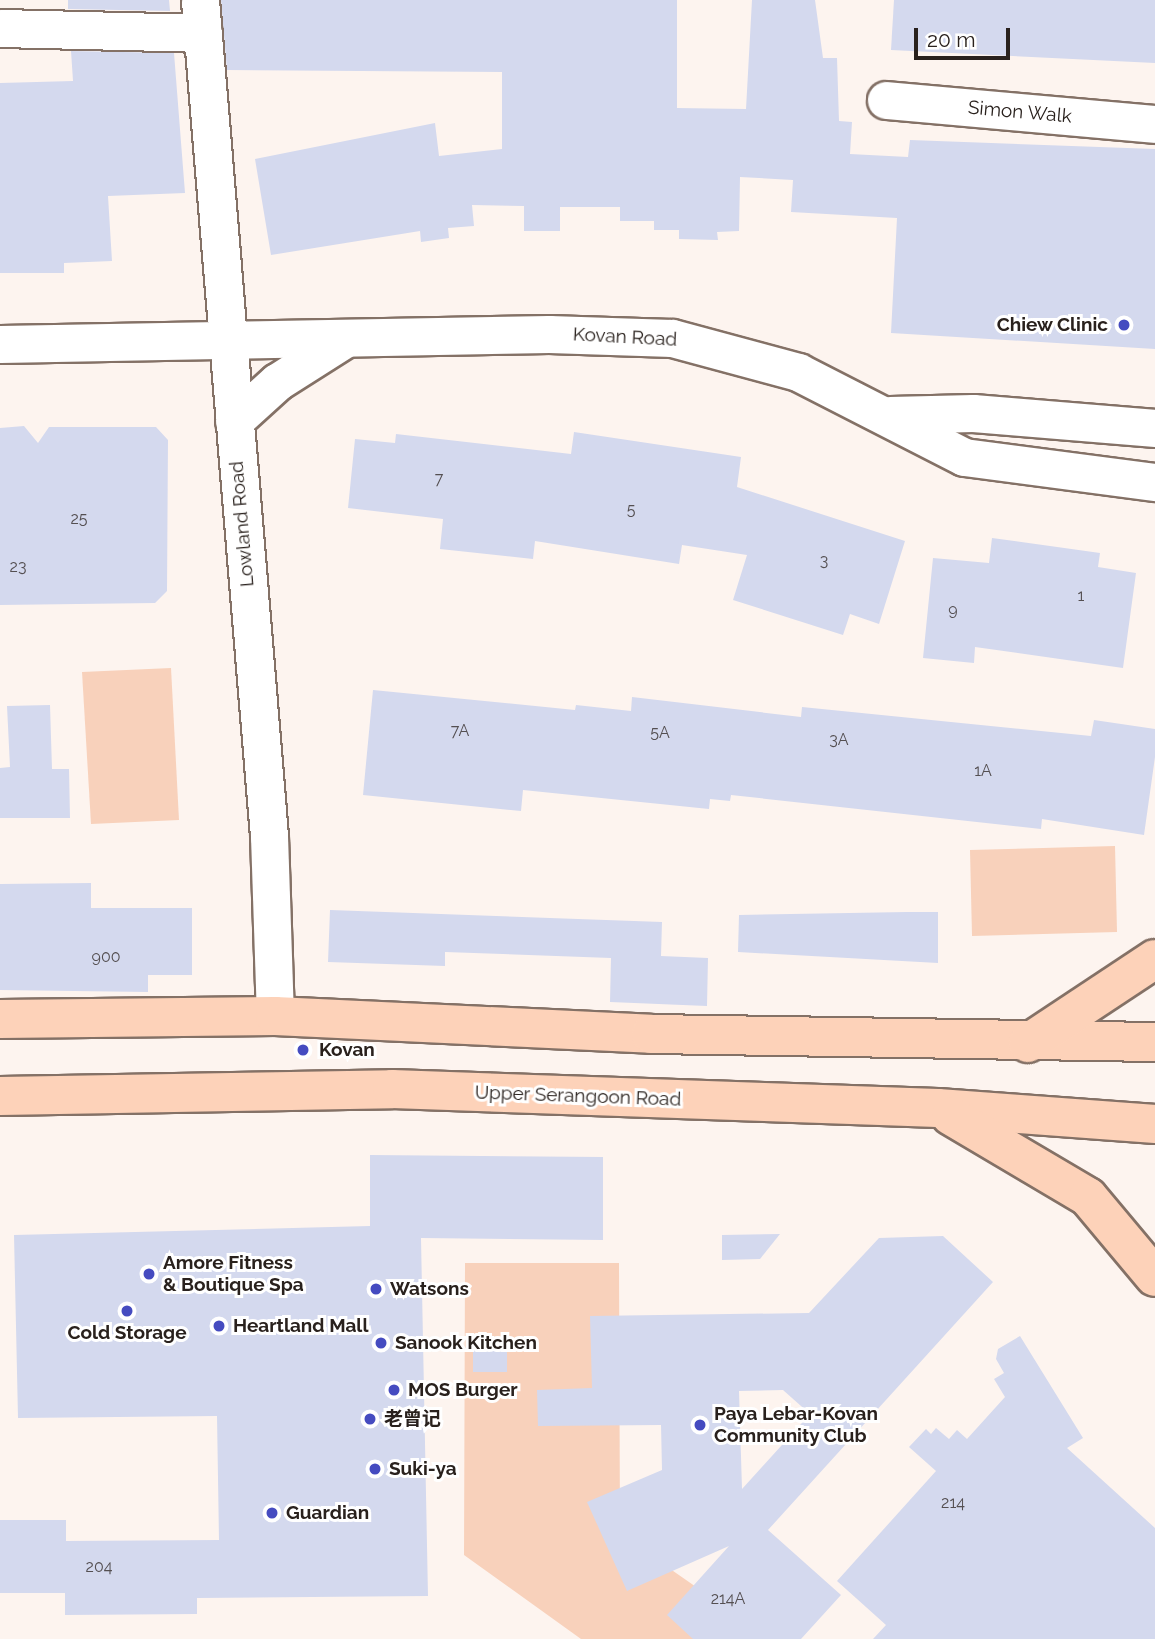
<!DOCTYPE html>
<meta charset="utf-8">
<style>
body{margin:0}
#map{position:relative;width:1155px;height:1639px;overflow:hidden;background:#fdf4ef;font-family:Raleway,"Noto Sans SC",sans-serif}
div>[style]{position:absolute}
.green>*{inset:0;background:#f8d1bb}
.building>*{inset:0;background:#d4d9ee}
.roads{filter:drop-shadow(2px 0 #847166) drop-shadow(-2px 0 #847166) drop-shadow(0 2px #847166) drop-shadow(0 -2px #847166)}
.minor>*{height:37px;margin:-18.5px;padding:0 18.5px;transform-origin:18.5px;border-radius:18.5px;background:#fff}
.primary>*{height:38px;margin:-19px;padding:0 19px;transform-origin:19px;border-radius:19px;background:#fdd2b9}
.dots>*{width:19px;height:19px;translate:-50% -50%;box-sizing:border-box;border:4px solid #fff;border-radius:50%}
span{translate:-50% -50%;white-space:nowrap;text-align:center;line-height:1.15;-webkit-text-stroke:6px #fff;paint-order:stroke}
.number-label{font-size:16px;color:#544f51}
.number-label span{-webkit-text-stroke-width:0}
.street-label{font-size:19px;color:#29211d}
.poi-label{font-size:19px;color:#29211d;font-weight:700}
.right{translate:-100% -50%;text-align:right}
.left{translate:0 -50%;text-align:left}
.scale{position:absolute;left:914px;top:28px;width:96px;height:32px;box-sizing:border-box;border:4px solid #29211d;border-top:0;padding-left:9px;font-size:21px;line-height:24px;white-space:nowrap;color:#29211d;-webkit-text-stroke:5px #fff;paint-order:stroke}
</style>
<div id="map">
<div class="green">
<div style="clip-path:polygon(171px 668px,179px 820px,91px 824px,82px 672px)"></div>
<div style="clip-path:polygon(1115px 846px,1117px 932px,972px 936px,970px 850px)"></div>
<div style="clip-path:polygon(465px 1263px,619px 1263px,620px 1534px,771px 1639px,581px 1639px,464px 1555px)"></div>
</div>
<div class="building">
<div style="clip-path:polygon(68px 0,169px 0,170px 11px,68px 9px)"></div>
<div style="clip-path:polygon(221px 0,677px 0,677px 108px,746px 109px,752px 0,815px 0,823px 58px,837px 58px,839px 121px,852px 122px,850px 154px,908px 157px,910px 140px,1155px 149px,1155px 349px,891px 333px,897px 218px,791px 212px,793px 180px,740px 177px,739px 231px,717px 232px,718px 240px,679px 239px,679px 230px,654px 230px,654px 221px,620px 221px,620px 207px,560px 207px,560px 231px,524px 231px,524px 206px,472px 205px,474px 226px,448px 228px,449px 238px,421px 242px,420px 231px,271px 255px,255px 159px,435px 123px,439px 156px,502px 149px,502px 72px,227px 70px)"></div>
<div style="clip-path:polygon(894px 0,1155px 0,1155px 63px,891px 50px)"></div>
<div style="clip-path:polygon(71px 51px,174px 53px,185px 193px,108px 196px,112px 261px,64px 263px,64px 273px,0 273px,0 83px,73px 81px)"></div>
<div style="clip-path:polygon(24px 426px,38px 443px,49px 427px,156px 427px,168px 440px,167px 591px,155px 603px,0 605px,0 428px)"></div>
<div style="clip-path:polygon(574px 432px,741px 457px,737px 487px,905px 541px,879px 624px,850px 614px,843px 635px,733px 600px,747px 555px,682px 545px,679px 564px,535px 541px,533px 559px,440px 549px,443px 519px,348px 508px,355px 439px,395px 443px,396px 434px,571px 454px)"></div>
<div style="clip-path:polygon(992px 538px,1100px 553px,1098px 567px,1136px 573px,1123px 668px,975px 647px,974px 663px,923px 658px,933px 558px,989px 563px)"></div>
<div style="clip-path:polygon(373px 690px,575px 710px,576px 705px,631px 711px,632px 697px,801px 717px,802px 707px,1091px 736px,1094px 720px,1155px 729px,1155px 757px,1144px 835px,1042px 819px,1041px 829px,731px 795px,730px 801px,710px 799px,709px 809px,523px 790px,521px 811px,363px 795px)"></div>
<div style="clip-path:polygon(50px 705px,52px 769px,69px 769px,70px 818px,0 818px,0 768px,10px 767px,7px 706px)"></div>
<div style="clip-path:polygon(91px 883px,91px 908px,192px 908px,192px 975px,148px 975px,148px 992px,0 990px,0 884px)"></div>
<div style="clip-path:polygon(330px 910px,662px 922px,661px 956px,708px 958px,707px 1006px,610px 1002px,611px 958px,445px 952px,445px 966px,328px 962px)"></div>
<div style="clip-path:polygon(907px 912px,938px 912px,938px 963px,738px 952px,739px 915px)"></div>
<div style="clip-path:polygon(370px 1155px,603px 1157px,603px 1240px,421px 1238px,428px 1596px,197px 1598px,197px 1614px,65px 1615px,65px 1593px,0 1593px,0 1520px,66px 1520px,66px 1541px,219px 1540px,217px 1416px,18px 1418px,14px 1235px,370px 1226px)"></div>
<div style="clip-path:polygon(780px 1234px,760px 1259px,722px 1260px,722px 1235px)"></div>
<div style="clip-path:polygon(evenodd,943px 1236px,993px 1282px,768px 1530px,841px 1595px,801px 1639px,693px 1639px,667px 1615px,729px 1546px,627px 1591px,587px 1502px,662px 1470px,661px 1425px,538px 1426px,537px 1390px,592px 1388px,590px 1316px,809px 1313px,879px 1238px,943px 1236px,783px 1390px,810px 1414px,742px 1489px,739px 1391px,783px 1390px)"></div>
<div style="clip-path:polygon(1020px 1336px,1083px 1438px,1067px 1448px,1155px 1528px,1155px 1639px,873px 1639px,886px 1625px,837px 1581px,936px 1471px,909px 1447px,926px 1429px,931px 1434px,936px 1428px,949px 1439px,957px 1430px,967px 1439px,1005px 1397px,994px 1379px,1004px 1373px,996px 1359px,998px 1349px)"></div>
<div style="clip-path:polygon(507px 1346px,507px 1372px,473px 1372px,473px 1347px)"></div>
</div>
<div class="roads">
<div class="minor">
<div style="left:200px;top:0;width:839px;rotate:85.28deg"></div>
<div style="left:269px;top:836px;width:180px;rotate:88.1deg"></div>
<div style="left:0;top:28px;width:203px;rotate:1.4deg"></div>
<div style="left:886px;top:100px;width:270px;rotate:5.1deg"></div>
<div style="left:0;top:344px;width:549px;rotate:-1.04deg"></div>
<div style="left:549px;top:334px;width:123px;rotate:1.9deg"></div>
<div style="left:672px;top:338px;width:131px;rotate:15.1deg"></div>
<div style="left:798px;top:372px;width:186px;rotate:27.1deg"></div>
<div style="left:964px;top:457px;width:193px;rotate:7.5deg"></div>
<div style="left:890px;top:415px;width:83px;rotate:-1.4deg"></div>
<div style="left:973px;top:413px;width:183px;rotate:4.7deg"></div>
<div style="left:234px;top:421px;width:58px;rotate:-42.2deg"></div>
<div style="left:277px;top:382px;width:78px;rotate:-32.5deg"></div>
</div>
<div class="primary">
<div style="left:0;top:1019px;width:275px;rotate:-0.6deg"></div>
<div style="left:275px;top:1016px;width:376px;rotate:2.7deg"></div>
<div style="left:651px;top:1034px;width:504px;rotate:0.91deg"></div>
<div style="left:1028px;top:1043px;width:152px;rotate:-33.5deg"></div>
<div style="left:0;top:1096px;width:392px;rotate:-1deg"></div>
<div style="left:392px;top:1089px;width:546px;rotate:1.99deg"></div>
<div style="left:938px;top:1108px;width:218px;rotate:4.2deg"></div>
<div style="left:951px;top:1116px;width:159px;rotate:30.6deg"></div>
<div style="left:1088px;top:1197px;width:104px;rotate:50.1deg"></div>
</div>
</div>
<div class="dots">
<div style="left:1124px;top:325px;background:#454bc0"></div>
<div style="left:303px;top:1050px;background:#454bc0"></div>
<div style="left:149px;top:1274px;background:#454bc0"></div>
<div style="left:376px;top:1289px;background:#454bc0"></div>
<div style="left:127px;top:1311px;background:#454bc0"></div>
<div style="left:219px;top:1326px;background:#454bc0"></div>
<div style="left:381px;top:1343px;background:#454bc0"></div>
<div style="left:394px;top:1390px;background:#454bc0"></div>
<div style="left:370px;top:1419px;background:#454bc0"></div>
<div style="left:700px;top:1425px;background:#454bc0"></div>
<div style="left:375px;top:1469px;background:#454bc0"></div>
<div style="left:272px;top:1513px;background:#454bc0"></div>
</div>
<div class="number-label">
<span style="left:439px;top:479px">7</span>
<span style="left:631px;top:510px">5</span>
<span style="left:79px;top:519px">25</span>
<span style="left:824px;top:561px">3</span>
<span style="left:18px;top:567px">23</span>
<span style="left:1081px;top:596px">1</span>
<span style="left:953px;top:610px">9</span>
<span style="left:460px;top:731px">7A</span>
<span style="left:660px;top:733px">5A</span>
<span style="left:839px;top:740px">3A</span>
<span style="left:983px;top:771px">1A</span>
<span style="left:106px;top:957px">900</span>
<span style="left:953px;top:1503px">214</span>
<span style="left:99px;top:1567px">204</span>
<span style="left:728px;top:1599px">214A</span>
</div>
<div class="street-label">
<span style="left:1020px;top:112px;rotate:5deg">Simon Walk</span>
<span style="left:625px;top:337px;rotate:3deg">Kovan Road</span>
<span style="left:242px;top:524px;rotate:-95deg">Lowland Road</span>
<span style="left:578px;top:1096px;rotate:2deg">Upper Serangoon Road</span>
</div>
<div class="poi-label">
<span class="right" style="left:1108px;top:325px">Chiew Clinic</span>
<span class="left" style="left:319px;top:1050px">Kovan</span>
<span class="left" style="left:163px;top:1274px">Amore Fitness<br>&amp; Boutique Spa</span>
<span class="left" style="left:390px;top:1289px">Watsons</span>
<span class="left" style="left:233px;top:1326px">Heartland Mall</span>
<span style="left:127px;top:1333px">Cold Storage</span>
<span class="left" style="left:395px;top:1343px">Sanook Kitchen</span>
<span class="left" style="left:408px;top:1390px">MOS Burger</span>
<span class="left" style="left:714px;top:1425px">Paya Lebar-Kovan<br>Community Club</span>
<span class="left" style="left:384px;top:1419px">老曾记</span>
<span class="left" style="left:389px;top:1469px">Suki-ya</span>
<span class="left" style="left:286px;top:1513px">Guardian</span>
</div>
<div class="scale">20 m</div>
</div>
